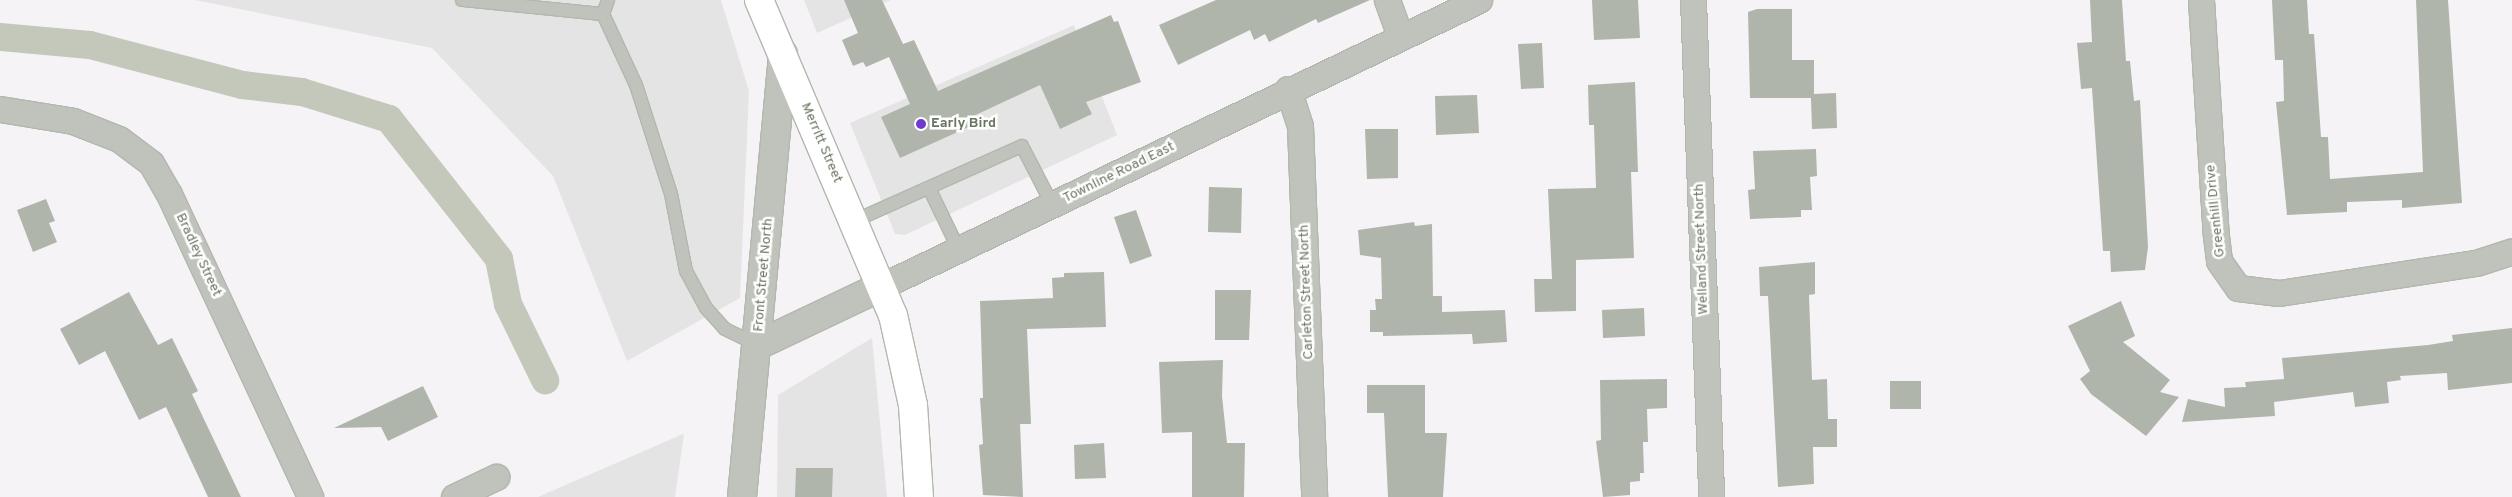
<!DOCTYPE html>
<style>
body{margin:0}
#map{position:relative;width:2512px;height:497px;overflow:hidden;background:#f6f3f6;font-family:Overpass,sans-serif}
div>[style]{position:absolute}
.built>*{inset:0;background:#e5e4e4}
.canal>*{height:28px;margin:-14px;padding:0 14px;transform-origin:14px;border-radius:14px;background:#c3c8bb}
.building>*{inset:0;background:#afb5aa}
.roads{filter:drop-shadow(1px 0 #b2b8ae) drop-shadow(-1px 0 #b2b8ae) drop-shadow(0 1px #b2b8ae) drop-shadow(0 -1px #b2b8ae)}
.service>*{height:12px;margin:-6px;padding:0 6px;transform-origin:6px;border-radius:6px;background:#bfc3bb}
.minor>*{height:25px;margin:-12.5px;padding:0 12.5px;transform-origin:12.5px;border-radius:12.5px;background:#bfc3bb}
.tertiary>*{height:28px;margin:-14px;padding:0 14px;transform-origin:14px;border-radius:14px;background:#bfc3bb}
.secondary>*{height:28px;margin:-14px;padding:0 14px;transform-origin:14px;border-radius:14px;background:#fff}
.dots>*{width:14px;height:14px;translate:-50% -50%;box-sizing:border-box;border:2px solid #fff;border-radius:50%}
span{translate:-50% -50%;white-space:nowrap;text-align:center;line-height:1.15;-webkit-text-stroke:5px #fff;paint-order:stroke}
.poi-label{font-size:14px;color:#69765f;font-weight:700}
.left{translate:0 -50%;text-align:left}
.street-label{font-size:14px;color:#69765f}
</style>
<div id="map">
<div class="built">
<div style="clip-path:polygon(195px 0,721px 0,749px 91px,740px 298px,627px 361px,553px 176px,432px 48px)"></div>
<div style="clip-path:polygon(804px 0,891px 0,817px 33px)"></div>
<div style="clip-path:polygon(1074px 25px,1117px 135px,905px 235px,895px 234px,850px 123px)"></div>
<div style="clip-path:polygon(872px 338px,887px 497px,777px 497px,778px 395px)"></div>
<div style="clip-path:polygon(684px 434px,675px 497px,538px 497px,683px 434px)"></div>
</div>
<div class="canal">
<div style="left:0;top:37px;width:90px;rotate:5.1deg"></div>
<div style="left:90px;top:45px;width:158px;rotate:14.7deg"></div>
<div style="left:243px;top:85px;width:59px;rotate:6.8deg"></div>
<div style="left:302px;top:92px;width:91px;rotate:17.2deg"></div>
<div style="left:389px;top:119px;width:178px;rotate:51.8deg"></div>
<div style="left:499px;top:259px;width:46px;rotate:78.7deg"></div>
<div style="left:508px;top:304px;width:85px;rotate:64deg"></div>
</div>
<div class="building">
<div style="clip-path:polygon(844px 0,882px 0,903px 44px,914px 40px,938px 91px,1111px 15px,1114px 22px,1118px 21px,1141px 82px,1086px 102px,1092px 114px,1060px 129px,1040px 85px,967px 119px,971px 126px,900px 158px,881px 117px,910px 104px,889px 57px,866px 67px,863px 62px,853px 66px,842px 40px,858px 33px)"></div>
<div style="clip-path:polygon(1216px 0,1370px 0,1318px 23px,1316px 19px,1269px 42px,1265px 34px,1254px 40px,1250px 30px,1178px 65px,1159px 25px)"></div>
<div style="clip-path:polygon(1592px 0,1638px 0,1640px 38px,1594px 40px)"></div>
<div style="clip-path:polygon(2090px 0,2122px 0,2126px 61px,2130px 61px,2134px 101px,2140px 100px,2148px 247px,2145px 270px,2111px 272px,2110px 251px,2103px 251px,2092px 88px,2081px 89px,2077px 43px,2092px 42px)"></div>
<div style="clip-path:polygon(2272px 0,2307px 0,2309px 34px,2314px 34px,2321px 137px,2328px 137px,2330px 179px,2423px 172px,2416px 0,2448px 0,2462px 203px,2402px 208px,2402px 200px,2347px 202px,2347px 212px,2287px 215px,2276px 102px,2284px 101px,2283px 60px,2275px 60px)"></div>
<div style="clip-path:polygon(1757px 9px,1792px 9px,1792px 60px,1814px 60px,1814px 94px,1836px 93px,1837px 128px,1812px 129px,1811px 98px,1750px 98px,1748px 12px)"></div>
<div style="clip-path:polygon(1542px 43px,1544px 88px,1521px 89px,1518px 44px)"></div>
<div style="clip-path:polygon(1635px 82px,1638px 172px,1631px 172px,1634px 258px,1576px 260px,1576px 311px,1535px 312px,1534px 279px,1552px 279px,1548px 189px,1596px 188px,1594px 125px,1589px 125px,1588px 85px)"></div>
<div style="clip-path:polygon(1477px 95px,1479px 133px,1436px 135px,1435px 96px)"></div>
<div style="clip-path:polygon(1365px 129px,1398px 129px,1398px 178px,1367px 179px)"></div>
<div style="clip-path:polygon(1816px 149px,1817px 176px,1810px 177px,1812px 210px,1801px 210px,1801px 217px,1750px 219px,1748px 190px,1755px 189px,1753px 151px)"></div>
<div style="clip-path:polygon(1209px 187px,1242px 188px,1241px 233px,1208px 232px)"></div>
<div style="clip-path:polygon(46px 199px,55px 221px,49px 223px,57px 242px,33px 252px,17px 210px)"></div>
<div style="clip-path:polygon(1136px 210px,1152px 256px,1130px 264px,1114px 217px)"></div>
<div style="clip-path:polygon(1414px 222px,1415px 226px,1432px 224px,1433px 296px,1442px 296px,1442px 312px,1505px 310px,1507px 342px,1473px 344px,1472px 334px,1383px 336px,1383px 332px,1370px 332px,1370px 310px,1376px 310px,1375px 299px,1382px 299px,1381px 258px,1360px 255px,1358px 230px)"></div>
<div style="clip-path:polygon(1815px 262px,1815px 294px,1809px 295px,1812px 380px,1827px 379px,1828px 419px,1837px 419px,1837px 447px,1813px 447px,1814px 484px,1778px 487px,1768px 296px,1760px 296px,1759px 267px)"></div>
<div style="clip-path:polygon(1104px 272px,1106px 327px,1027px 329px,1031px 424px,1020px 424px,1023px 497px,983px 495px,979px 445px,983px 444px,980px 398px,983px 398px,980px 301px,1053px 298px,1052px 278px,1064px 277px,1064px 273px)"></div>
<div style="clip-path:polygon(1215px 290px,1251px 290px,1249px 340px,1215px 340px)"></div>
<div style="clip-path:polygon(129px 292px,158px 345px,172px 338px,198px 391px,192px 394px,241px 497px,208px 497px,166px 407px,139px 420px,105px 351px,79px 365px,60px 329px)"></div>
<div style="clip-path:polygon(2121px 301px,2135px 336px,2123px 342px,2170px 380px,2160px 392px,2179px 397px,2146px 436px,2091px 394px,2080px 379px,2090px 371px,2068px 326px)"></div>
<div style="clip-path:polygon(1644px 308px,1645px 336px,1603px 338px,1602px 310px)"></div>
<div style="clip-path:polygon(2512px 328px,2512px 383px,2448px 390px,2447px 373px,2400px 376px,2401px 380px,2387px 382px,2389px 403px,2355px 407px,2353px 392px,2274px 402px,2275px 416px,2182px 422px,2188px 399px,2225px 407px,2224px 388px,2246px 387px,2245px 382px,2284px 379px,2282px 358px,2428px 345px,2453px 341px,2452px 335px)"></div>
<div style="clip-path:polygon(1223px 360px,1222px 396px,1227px 443px,1245px 443px,1244px 497px,1192px 497px,1192px 432px,1162px 433px,1159px 362px)"></div>
<div style="clip-path:polygon(1667px 379px,1667px 408px,1647px 409px,1648px 442px,1643px 442px,1644px 473px,1640px 473px,1640px 481px,1630px 482px,1630px 495px,1603px 497px,1596px 441px,1601px 440px,1600px 380px)"></div>
<div style="clip-path:polygon(1890px 381px,1921px 381px,1921px 409px,1890px 409px)"></div>
<div style="clip-path:polygon(1367px 385px,1425px 385px,1425px 433px,1447px 433px,1443px 497px,1388px 497px,1384px 413px,1367px 413px)"></div>
<div style="clip-path:polygon(423px 386px,438px 417px,388px 441px,381px 427px,334px 428px)"></div>
<div style="clip-path:polygon(1104px 443px,1106px 478px,1075px 479px,1074px 445px)"></div>
<div style="clip-path:polygon(796px 468px,833px 468px,832px 497px,795px 497px)"></div>
</div>
<div class="roads">
<div class="service">
<div style="left:462px;top:0;width:142px;rotate:5.7deg"></div>
<div style="left:603px;top:14px;width:78px;rotate:65.1deg"></div>
<div style="left:636px;top:85px;width:114px;rotate:72.2deg"></div>
<div style="left:671px;top:194px;width:78px;rotate:79deg"></div>
<div style="left:686px;top:271px;width:42px;rotate:61.6deg"></div>
<div style="left:706px;top:308px;width:28px;rotate:48deg"></div>
<div style="left:725px;top:329px;width:37px;rotate:26deg"></div>
<div style="left:603px;top:14px;width:15px;rotate:-70deg"></div>
<div style="left:929px;top:188px;width:69px;rotate:64.2deg"></div>
<div style="left:854px;top:221px;width:184px;rotate:-24.1deg"></div>
<div style="left:1022px;top:146px;width:68px;rotate:62.7deg"></div>
</div>
<div class="minor">
<div style="left:1387px;top:0;width:38px;rotate:70deg"></div>
<div style="left:1693px;top:0;width:497px;rotate:87.9deg"></div>
<div style="left:2201px;top:0;width:236px;rotate:86.4deg"></div>
<div style="left:2216px;top:236px;width:25px;rotate:83deg"></div>
<div style="left:2219px;top:261px;width:33px;rotate:55deg"></div>
<div style="left:2238px;top:288px;width:41px;rotate:7deg"></div>
<div style="left:2279px;top:293px;width:199px;rotate:-8.7deg"></div>
<div style="left:2476px;top:263px;width:38px;rotate:-18deg"></div>
<div style="left:1288px;top:89px;width:39px;rotate:72deg"></div>
<div style="left:1300px;top:126px;width:371px;rotate:87.8deg"></div>
<div style="left:0;top:109px;width:74px;rotate:9.3deg"></div>
<div style="left:73px;top:121px;width:49px;rotate:21.4deg"></div>
<div style="left:119px;top:139px;width:40px;rotate:37deg"></div>
<div style="left:151px;top:163px;width:36px;rotate:60deg"></div>
<div style="left:169px;top:194px;width:334px;rotate:65deg"></div>
<div style="left:882px;top:286px;width:662px;rotate:-25.6deg"></div>
<div style="left:454px;top:497px;width:47px;rotate:-25.5deg"></div>
</div>
<div class="tertiary">
<div style="left:758px;top:345px;width:137px;rotate:-25.4deg"></div>
<div style="left:742px;top:497px;width:445px;rotate:-84.7deg"></div>
</div>
<div class="secondary">
<div style="left:759px;top:0;width:342px;rotate:67deg"></div>
<div style="left:893px;top:315px;width:92px;rotate:77.5deg"></div>
<div style="left:913px;top:405px;width:92px;rotate:86.3deg"></div>
</div>
</div>
<div class="dots">
<div style="left:921px;top:124px;background:#6f3ad0"></div>
</div>
<div class="poi-label">
<span class="left" style="left:931px;top:124px">Early Bird</span>
</div>
<div class="street-label">
<span style="left:821px;top:143px;rotate:67deg">Merritt Street</span>
<span style="left:1119px;top:173px;rotate:-26deg">Townline Road East</span>
<span style="left:2216px;top:211px;rotate:-96deg">Greenhill Drive</span>
<span style="left:1702px;top:249px;rotate:-92deg">Welland Street North</span>
<span style="left:198px;top:255px;rotate:65deg">Bradley Street</span>
<span style="left:764px;top:275px;rotate:-85deg">Front Street North</span>
<span style="left:1307px;top:292px;rotate:-92deg">Carleton Street North</span>
</div>
</div>
